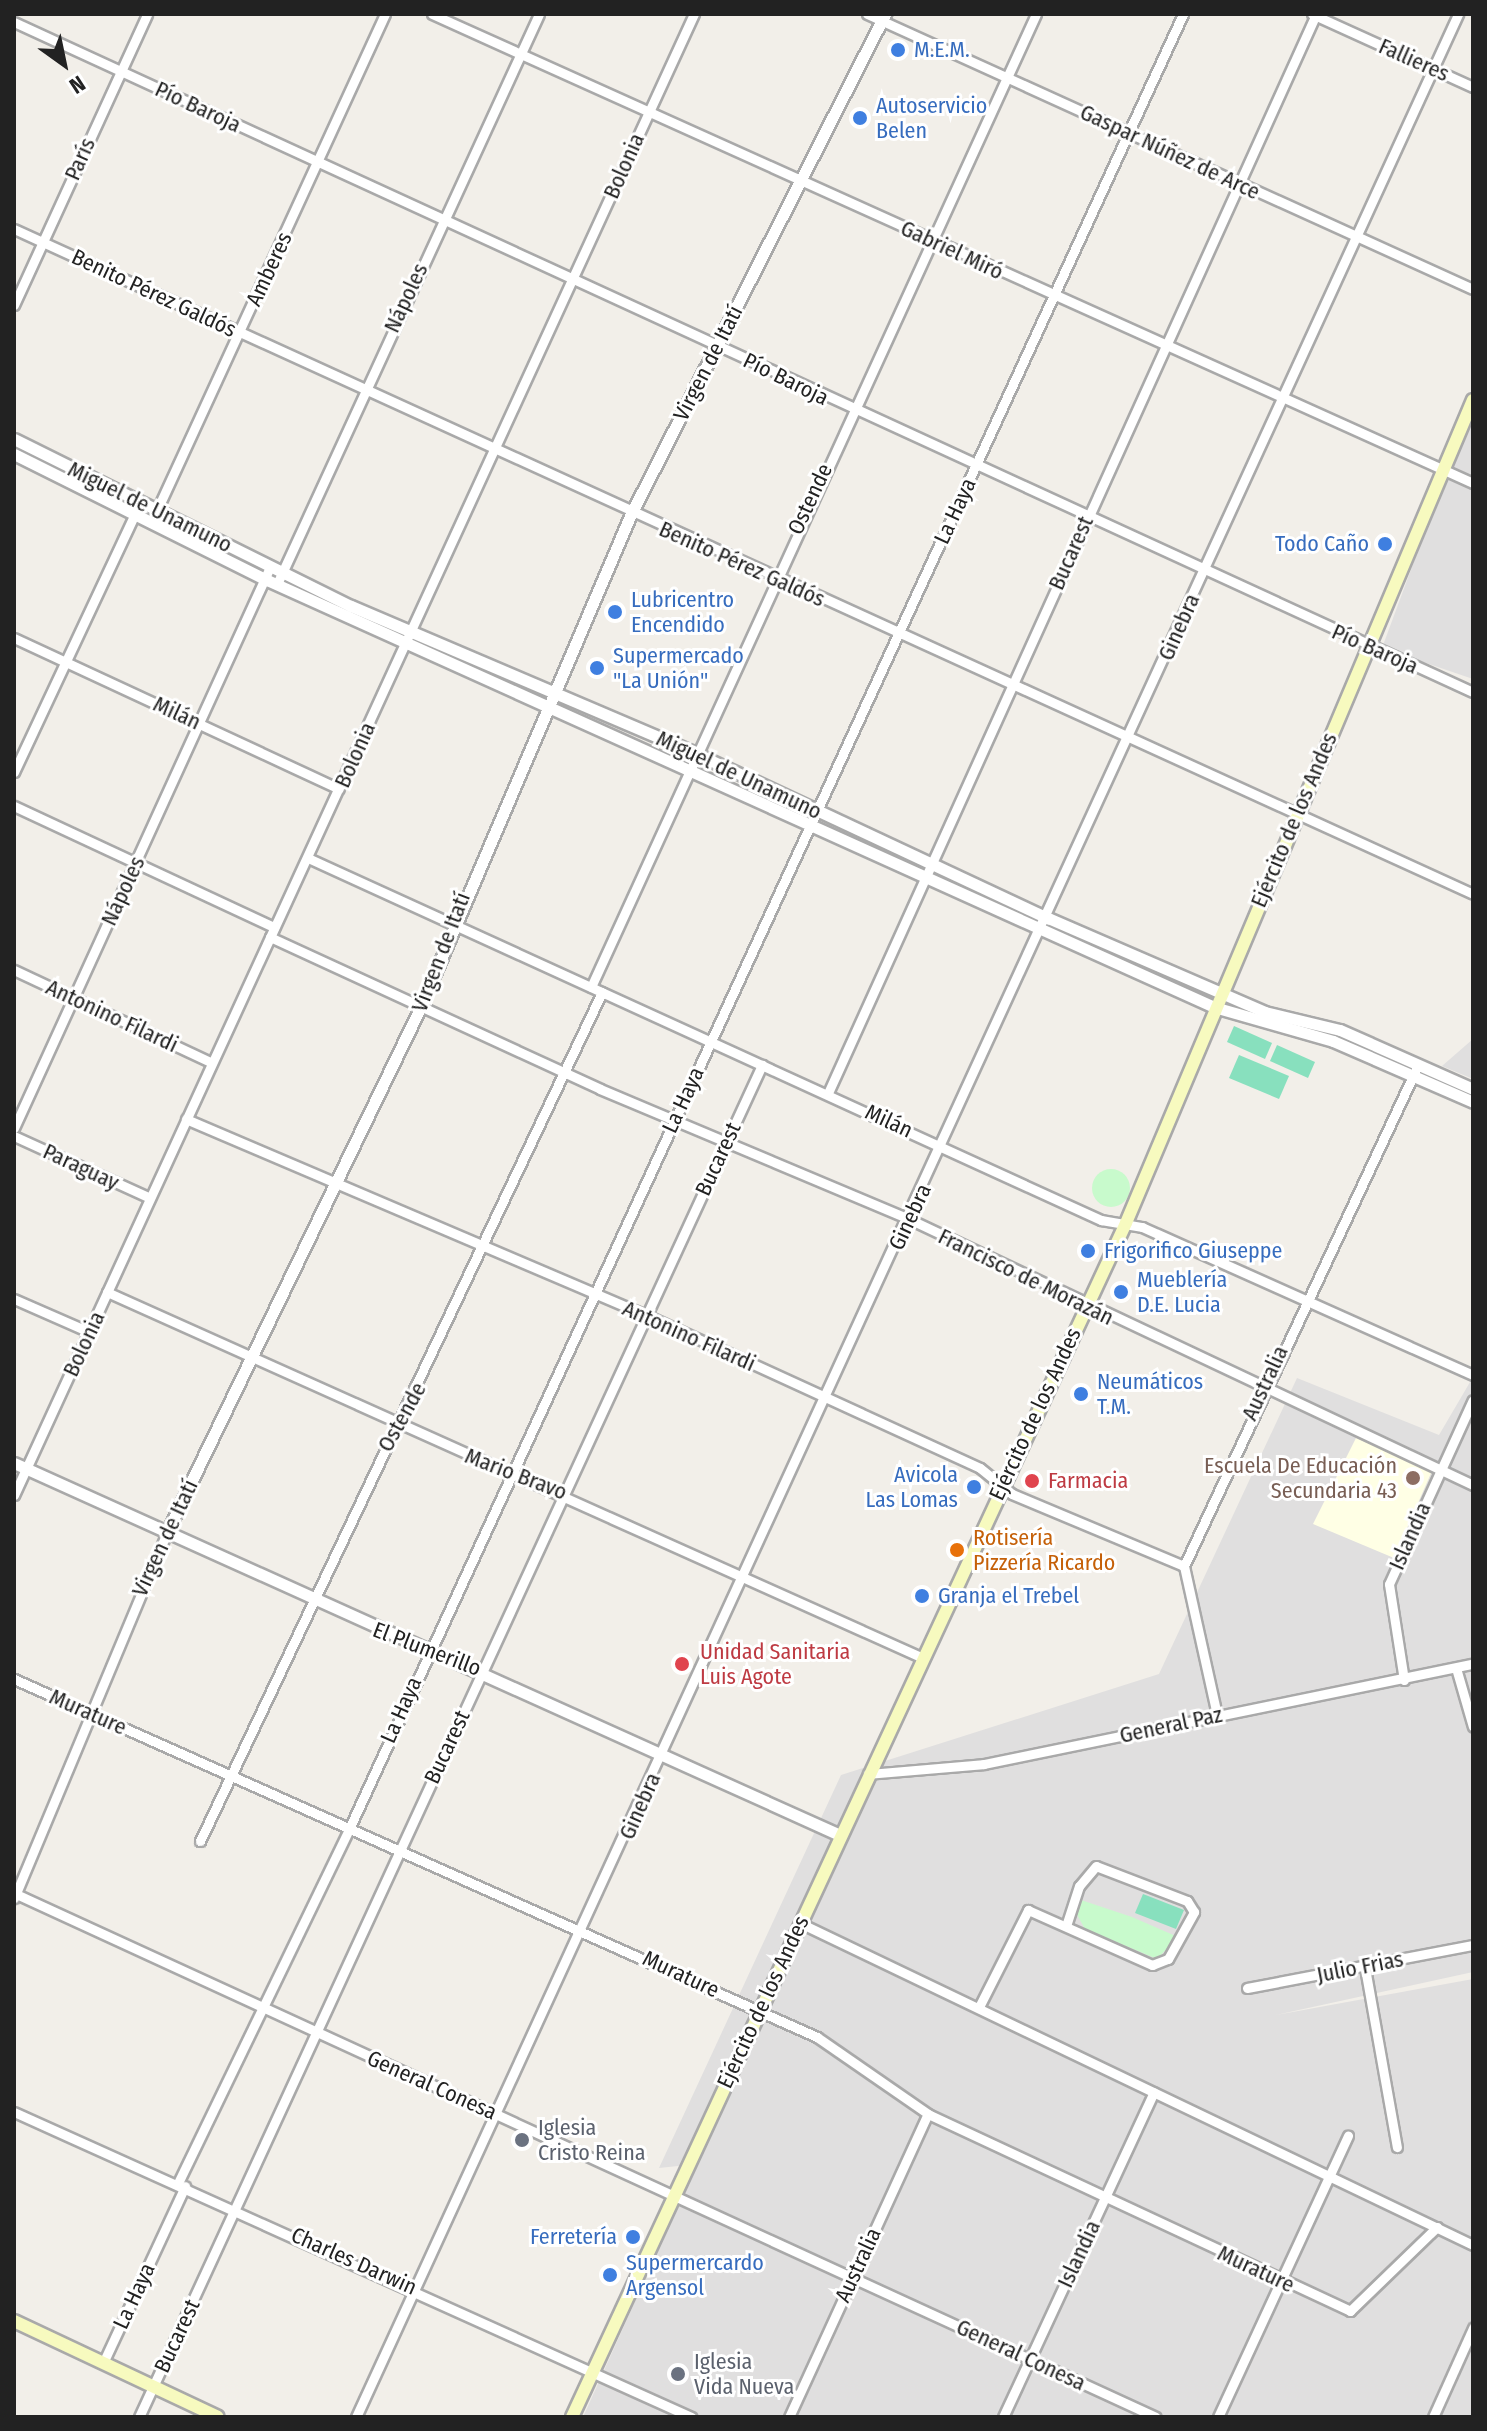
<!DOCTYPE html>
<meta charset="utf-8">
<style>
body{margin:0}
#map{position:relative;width:1487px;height:2431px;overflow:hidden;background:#f2efe9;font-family:"Fira Sans Condensed",sans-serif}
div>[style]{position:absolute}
.residential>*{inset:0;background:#e0dfdf}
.education>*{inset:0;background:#ffffe5}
.park>*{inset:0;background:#c8facc}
.round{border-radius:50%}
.pitch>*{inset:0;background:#88e0be}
.roads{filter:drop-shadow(2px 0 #a9a9a9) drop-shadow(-2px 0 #a9a9a9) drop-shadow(0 2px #a9a9a9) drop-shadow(0 -2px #a9a9a9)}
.minor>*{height:9px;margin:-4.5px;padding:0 4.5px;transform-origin:4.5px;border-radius:4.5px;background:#fff}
.tertiary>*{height:11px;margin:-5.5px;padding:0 5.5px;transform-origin:5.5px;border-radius:5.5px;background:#fff}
.secondary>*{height:12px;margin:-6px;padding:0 6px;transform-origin:6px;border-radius:6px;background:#f7fabf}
.dots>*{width:22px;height:22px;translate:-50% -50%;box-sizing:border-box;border:4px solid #fff;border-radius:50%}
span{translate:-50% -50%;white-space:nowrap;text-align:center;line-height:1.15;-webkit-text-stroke:6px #fff;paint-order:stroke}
.shop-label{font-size:22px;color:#366cbe}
.left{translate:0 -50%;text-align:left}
.right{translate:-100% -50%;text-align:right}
.street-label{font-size:22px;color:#222}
.education-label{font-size:22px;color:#785e54}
.health-label{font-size:22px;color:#be3a42}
.food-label{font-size:22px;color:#c56008}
.worship-label{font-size:22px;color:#5b616d}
.frame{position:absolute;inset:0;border:16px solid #222;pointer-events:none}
.north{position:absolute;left:24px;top:24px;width:80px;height:80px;-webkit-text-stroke:6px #fff;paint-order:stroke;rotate:147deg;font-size:22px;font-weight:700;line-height:32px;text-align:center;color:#222}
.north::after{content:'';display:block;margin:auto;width:28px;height:36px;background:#222;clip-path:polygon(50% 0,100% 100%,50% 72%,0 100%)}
</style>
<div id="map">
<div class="residential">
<div style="clip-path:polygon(1473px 402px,1473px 679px,1382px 648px)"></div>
<div style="clip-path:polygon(1473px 1039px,1473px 1079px,1442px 1066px)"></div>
<div style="clip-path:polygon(1473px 1377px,1473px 1972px,1276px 2015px,1473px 1979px,1473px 2417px,583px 2417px,697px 2164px,659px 2168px,841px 1775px,1159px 1674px,1297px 1378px,1439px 1435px)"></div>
</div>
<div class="education">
<div style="clip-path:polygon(1356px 1438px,1432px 1471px,1394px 1558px,1313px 1524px)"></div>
</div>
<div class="park">
<div class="round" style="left:1092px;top:1169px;width:38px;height:38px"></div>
<div style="clip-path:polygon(1081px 1900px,1132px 1917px,1178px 1937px,1157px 1959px,1085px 1929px,1076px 1913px)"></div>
</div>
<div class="pitch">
<div style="clip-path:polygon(1234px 1026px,1272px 1043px,1265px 1059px,1227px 1042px)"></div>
<div style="clip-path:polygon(1277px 1045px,1315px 1062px,1308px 1078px,1270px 1061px)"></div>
<div style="clip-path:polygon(1239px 1055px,1289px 1076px,1279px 1099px,1229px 1078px)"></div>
<div style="clip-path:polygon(1143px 1894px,1184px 1910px,1176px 1929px,1135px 1913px)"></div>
</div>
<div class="roads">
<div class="minor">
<div style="left:432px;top:14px;width:1142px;rotate:24.25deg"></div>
<div style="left:867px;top:14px;width:665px;rotate:24.41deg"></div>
<div style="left:1312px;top:14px;width:177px;rotate:24.4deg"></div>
<div style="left:14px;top:22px;width:1605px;rotate:24.67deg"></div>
<div style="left:14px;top:229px;width:1603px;rotate:24.5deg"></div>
<div style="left:14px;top:305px;width:320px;rotate:-65.4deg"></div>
<div style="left:151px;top:523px;width:560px;rotate:-65.31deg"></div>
<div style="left:277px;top:584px;width:627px;rotate:-65.31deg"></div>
<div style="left:14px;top:638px;width:358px;rotate:24.9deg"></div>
<div style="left:14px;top:772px;width:289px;rotate:-64.9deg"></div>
<div style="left:14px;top:806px;width:287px;rotate:25deg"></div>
<div style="left:308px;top:858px;width:872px;rotate:24.54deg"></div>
<div style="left:1101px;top:1220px;width:42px;rotate:9.7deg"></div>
<div style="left:1142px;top:1227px;width:363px;rotate:24.1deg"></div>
<div style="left:270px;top:937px;width:363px;rotate:24.7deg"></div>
<div style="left:600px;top:1089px;width:335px;rotate:22.8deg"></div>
<div style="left:909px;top:1219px;width:624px;rotate:25.25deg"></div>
<div style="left:14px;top:970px;width:217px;rotate:25.1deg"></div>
<div style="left:591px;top:987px;width:1070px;rotate:-65.42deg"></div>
<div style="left:828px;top:1093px;width:1184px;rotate:-65.66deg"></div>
<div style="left:186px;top:1119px;width:500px;rotate:23.08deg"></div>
<div style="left:646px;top:1315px;width:367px;rotate:24.6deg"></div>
<div style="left:980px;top:1468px;width:41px;rotate:39.1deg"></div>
<div style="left:1012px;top:1494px;width:186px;rotate:22.7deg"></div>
<div style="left:14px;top:1128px;width:617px;rotate:-65.47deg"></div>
<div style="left:14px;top:1136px;width:147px;rotate:24.5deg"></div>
<div style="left:107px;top:1292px;width:894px;rotate:24.16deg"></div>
<div style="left:14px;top:1299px;width:82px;rotate:23.7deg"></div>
<div style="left:14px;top:1495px;width:1630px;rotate:-65.34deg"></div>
<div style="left:1456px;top:1668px;width:61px;rotate:73.9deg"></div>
<div style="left:14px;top:1679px;width:879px;rotate:24.03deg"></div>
<div style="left:817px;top:2037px;width:135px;rotate:34.7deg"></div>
<div style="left:928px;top:2114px;width:466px;rotate:25deg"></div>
<div style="left:1350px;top:2311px;width:121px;rotate:-44deg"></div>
<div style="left:1404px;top:1680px;width:97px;rotate:-98.9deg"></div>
<div style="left:1389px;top:1584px;width:202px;rotate:-65.5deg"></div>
<div style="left:1217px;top:1715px;width:153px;rotate:-102.5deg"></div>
<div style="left:1184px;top:1566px;width:553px;rotate:-64.96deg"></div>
<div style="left:868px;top:1774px;width:116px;rotate:-4.9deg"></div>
<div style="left:984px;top:1764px;width:499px;rotate:-11.6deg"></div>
<div style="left:200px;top:1841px;width:939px;rotate:-64.66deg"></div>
<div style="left:14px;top:1893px;width:1256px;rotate:24.65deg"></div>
<div style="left:14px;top:1898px;width:394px;rotate:-67.3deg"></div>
<div style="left:800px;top:1923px;width:746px;rotate:25.57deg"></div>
<div style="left:1365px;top:1968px;width:182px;rotate:79.9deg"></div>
<div style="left:1247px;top:1988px;width:230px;rotate:-10.8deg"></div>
<div style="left:979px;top:2007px;width:109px;rotate:-63.2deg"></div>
<div style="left:1028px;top:1910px;width:136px;rotate:23.9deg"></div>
<div style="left:1152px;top:1965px;width:17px;rotate:-21deg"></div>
<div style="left:1168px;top:1959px;width:54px;rotate:-61deg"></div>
<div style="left:1194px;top:1912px;width:13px;rotate:-122deg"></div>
<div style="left:1187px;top:1901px;width:97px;rotate:-159deg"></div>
<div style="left:1096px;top:1866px;width:26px;rotate:130deg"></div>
<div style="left:1079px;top:1886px;width:42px;rotate:108deg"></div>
<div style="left:14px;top:2112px;width:743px;rotate:24.25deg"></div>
<div style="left:178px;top:2183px;width:393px;rotate:-64.2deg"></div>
<div style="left:349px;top:1829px;width:1997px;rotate:-65.32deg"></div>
<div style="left:103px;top:2363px;width:195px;rotate:-65.1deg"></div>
<div style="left:139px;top:2417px;width:1489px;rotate:-65.26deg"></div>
<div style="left:356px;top:2417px;width:2644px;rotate:-65.36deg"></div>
<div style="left:789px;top:2417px;width:333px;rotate:-65.4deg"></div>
<div style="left:1003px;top:2417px;width:358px;rotate:-65.1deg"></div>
<div style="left:1218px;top:2417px;width:310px;rotate:-65.2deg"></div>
<div style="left:1433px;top:2417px;width:98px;rotate:-65.8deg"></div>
</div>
<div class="tertiary">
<div style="left:14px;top:439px;width:376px;rotate:26.4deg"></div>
<div style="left:351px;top:606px;width:374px;rotate:23.1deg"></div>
<div style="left:695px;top:753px;width:390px;rotate:25.1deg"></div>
<div style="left:1048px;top:918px;width:236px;rotate:23.4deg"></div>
<div style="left:1265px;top:1012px;width:77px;rotate:13.5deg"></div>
<div style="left:1340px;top:1030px;width:145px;rotate:23.9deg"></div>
<div style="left:14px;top:454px;width:283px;rotate:26.5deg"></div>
<div style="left:267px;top:580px;width:1039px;rotate:24.27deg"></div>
<div style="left:1214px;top:1007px;width:124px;rotate:15.9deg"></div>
<div style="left:1333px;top:1041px;width:153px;rotate:23.5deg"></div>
<div style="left:14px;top:1463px;width:906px;rotate:24.25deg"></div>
<div style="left:166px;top:1534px;width:586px;rotate:-64.22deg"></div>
<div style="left:421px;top:1006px;width:535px;rotate:-66.89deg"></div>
<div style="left:631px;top:514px;width:561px;rotate:-63.07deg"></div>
</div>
<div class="secondary">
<div style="left:14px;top:2321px;width:225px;rotate:25.2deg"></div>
<div style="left:572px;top:2417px;width:1316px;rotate:-65.11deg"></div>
<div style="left:1126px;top:1223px;width:893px;rotate:-67.14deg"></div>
</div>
</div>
<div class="dots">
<div style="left:898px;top:50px;background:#3f7fe0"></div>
<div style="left:860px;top:118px;background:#3f7fe0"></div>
<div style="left:1385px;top:544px;background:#3f7fe0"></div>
<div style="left:615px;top:612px;background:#3f7fe0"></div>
<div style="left:597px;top:668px;background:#3f7fe0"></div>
<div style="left:1088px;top:1251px;background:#3f7fe0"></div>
<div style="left:1121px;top:1292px;background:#3f7fe0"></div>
<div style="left:1081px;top:1394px;background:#3f7fe0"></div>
<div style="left:1413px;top:1478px;background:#8d6e63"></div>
<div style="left:1032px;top:1481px;background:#e0444e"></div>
<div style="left:974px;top:1487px;background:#3f7fe0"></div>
<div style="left:957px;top:1550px;background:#e8710a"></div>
<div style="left:922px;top:1596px;background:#3f7fe0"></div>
<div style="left:682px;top:1664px;background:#e0444e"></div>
<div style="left:522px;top:2140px;background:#6b7280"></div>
<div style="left:633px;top:2237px;background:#3f7fe0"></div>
<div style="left:610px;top:2275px;background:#3f7fe0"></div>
<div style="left:678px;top:2374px;background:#6b7280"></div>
</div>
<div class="shop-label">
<span class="left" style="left:914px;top:50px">M.E.M.</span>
<span class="left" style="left:876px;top:118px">Autoservicio<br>Belen</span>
<span class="right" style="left:1369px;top:544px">Todo Caño</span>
<span class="left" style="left:631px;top:612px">Lubricentro<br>Encendido</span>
<span class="left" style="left:613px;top:668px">Supermercado<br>"La Unión"</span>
<span class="left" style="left:1104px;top:1251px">Frigorifico Giuseppe</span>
<span class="left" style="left:1137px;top:1292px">Mueblería<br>D.E. Lucia</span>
<span class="left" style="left:1097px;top:1394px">Neumáticos<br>T.M.</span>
<span class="right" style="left:958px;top:1487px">Avicola<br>Las Lomas</span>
<span class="left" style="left:938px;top:1596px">Granja el Trebel</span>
<span class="right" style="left:617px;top:2237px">Ferretería</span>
<span class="left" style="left:626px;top:2275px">Supermercardo<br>Argensol</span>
</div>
<div class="street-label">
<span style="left:1414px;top:60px;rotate:24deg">Fallieres</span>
<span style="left:198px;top:107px;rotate:25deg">Pío Baroja</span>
<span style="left:1170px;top:152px;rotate:25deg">Gaspar Núñez de Arce</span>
<span style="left:80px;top:159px;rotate:-66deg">París</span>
<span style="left:624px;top:166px;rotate:-66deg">Bolonia</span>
<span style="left:952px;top:250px;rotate:25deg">Gabriel Miró</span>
<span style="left:269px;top:269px;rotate:-65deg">Amberes</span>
<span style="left:154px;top:293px;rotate:25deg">Benito Pérez Galdós</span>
<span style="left:406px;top:298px;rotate:-65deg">Nápoles</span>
<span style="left:708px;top:363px;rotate:-63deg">Virgen de Itatí</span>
<span style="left:786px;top:379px;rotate:26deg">Pío Baroja</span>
<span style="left:810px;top:499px;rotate:-65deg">Ostende</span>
<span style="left:150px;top:507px;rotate:26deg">Miguel de Unamuno</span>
<span style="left:955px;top:511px;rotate:-65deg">La Haya</span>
<span style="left:1071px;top:553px;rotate:-66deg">Bucarest</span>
<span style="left:742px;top:564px;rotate:24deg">Benito Pérez Galdós</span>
<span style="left:1179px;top:627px;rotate:-66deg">Ginebra</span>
<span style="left:1375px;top:649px;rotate:24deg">Pío Baroja</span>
<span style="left:177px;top:713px;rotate:25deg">Milán</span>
<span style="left:355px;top:755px;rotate:-66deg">Bolonia</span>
<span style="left:739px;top:775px;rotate:25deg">Miguel de Unamuno</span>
<span style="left:1294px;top:820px;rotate:-67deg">Ejército de los Andes</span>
<span style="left:123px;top:891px;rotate:-65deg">Nápoles</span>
<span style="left:441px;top:952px;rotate:-69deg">Virgen de Itatí</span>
<span style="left:112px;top:1016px;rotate:25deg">Antonino Filardi</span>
<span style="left:683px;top:1100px;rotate:-65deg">La Haya</span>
<span style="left:889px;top:1121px;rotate:25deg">Milán</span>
<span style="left:718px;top:1159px;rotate:-65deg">Bucarest</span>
<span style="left:81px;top:1167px;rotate:25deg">Paraguay</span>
<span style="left:910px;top:1217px;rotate:-65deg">Ginebra</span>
<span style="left:1026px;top:1277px;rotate:26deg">Francisco de Morazán</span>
<span style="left:689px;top:1336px;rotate:24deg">Antonino Filardi</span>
<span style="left:84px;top:1344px;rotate:-65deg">Bolonia</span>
<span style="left:1265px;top:1383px;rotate:-65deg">Australia</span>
<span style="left:1035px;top:1414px;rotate:-65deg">Ejército de los Andes</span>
<span style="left:402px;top:1417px;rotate:-61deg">Ostende</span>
<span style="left:516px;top:1474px;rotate:21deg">Mario Bravo</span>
<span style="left:1410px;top:1536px;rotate:-66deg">Islandia</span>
<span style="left:165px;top:1538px;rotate:-65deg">Virgen de Itatí</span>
<span style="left:427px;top:1649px;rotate:21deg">El Plumerillo</span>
<span style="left:401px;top:1710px;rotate:-66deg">La Haya</span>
<span style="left:88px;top:1712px;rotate:24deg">Murature</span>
<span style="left:1171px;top:1725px;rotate:-12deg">General Paz</span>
<span style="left:447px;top:1747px;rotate:-65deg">Bucarest</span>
<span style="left:640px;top:1806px;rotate:-66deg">Ginebra</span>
<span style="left:1360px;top:1967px;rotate:-11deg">Julio Frias</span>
<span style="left:681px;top:1974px;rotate:25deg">Murature</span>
<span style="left:763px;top:2002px;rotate:-65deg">Ejército de los Andes</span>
<span style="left:432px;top:2085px;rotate:24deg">General Conesa</span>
<span style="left:1079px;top:2254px;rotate:-65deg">Islandia</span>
<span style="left:354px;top:2261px;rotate:24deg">Charles Darwin</span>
<span style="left:858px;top:2265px;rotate:-65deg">Australia</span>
<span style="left:1256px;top:2269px;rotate:25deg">Murature</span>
<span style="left:134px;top:2296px;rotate:-65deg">La Haya</span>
<span style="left:177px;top:2336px;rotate:-65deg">Bucarest</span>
<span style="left:1021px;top:2355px;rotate:25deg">General Conesa</span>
</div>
<div class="education-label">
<span class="right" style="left:1397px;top:1478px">Escuela De Educación<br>Secundaria 43</span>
</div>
<div class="health-label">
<span class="left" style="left:1048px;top:1481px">Farmacia</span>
<span class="left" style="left:700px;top:1664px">Unidad Sanitaria<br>Luis Agote</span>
</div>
<div class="food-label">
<span class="left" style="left:973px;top:1550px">Rotisería<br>Pizzería Ricardo</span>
</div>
<div class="worship-label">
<span class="left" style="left:538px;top:2140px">Iglesia<br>Cristo Reina</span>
<span class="left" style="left:694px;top:2374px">Iglesia<br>Vida Nueva</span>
</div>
<div class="frame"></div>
<div class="north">N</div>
</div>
